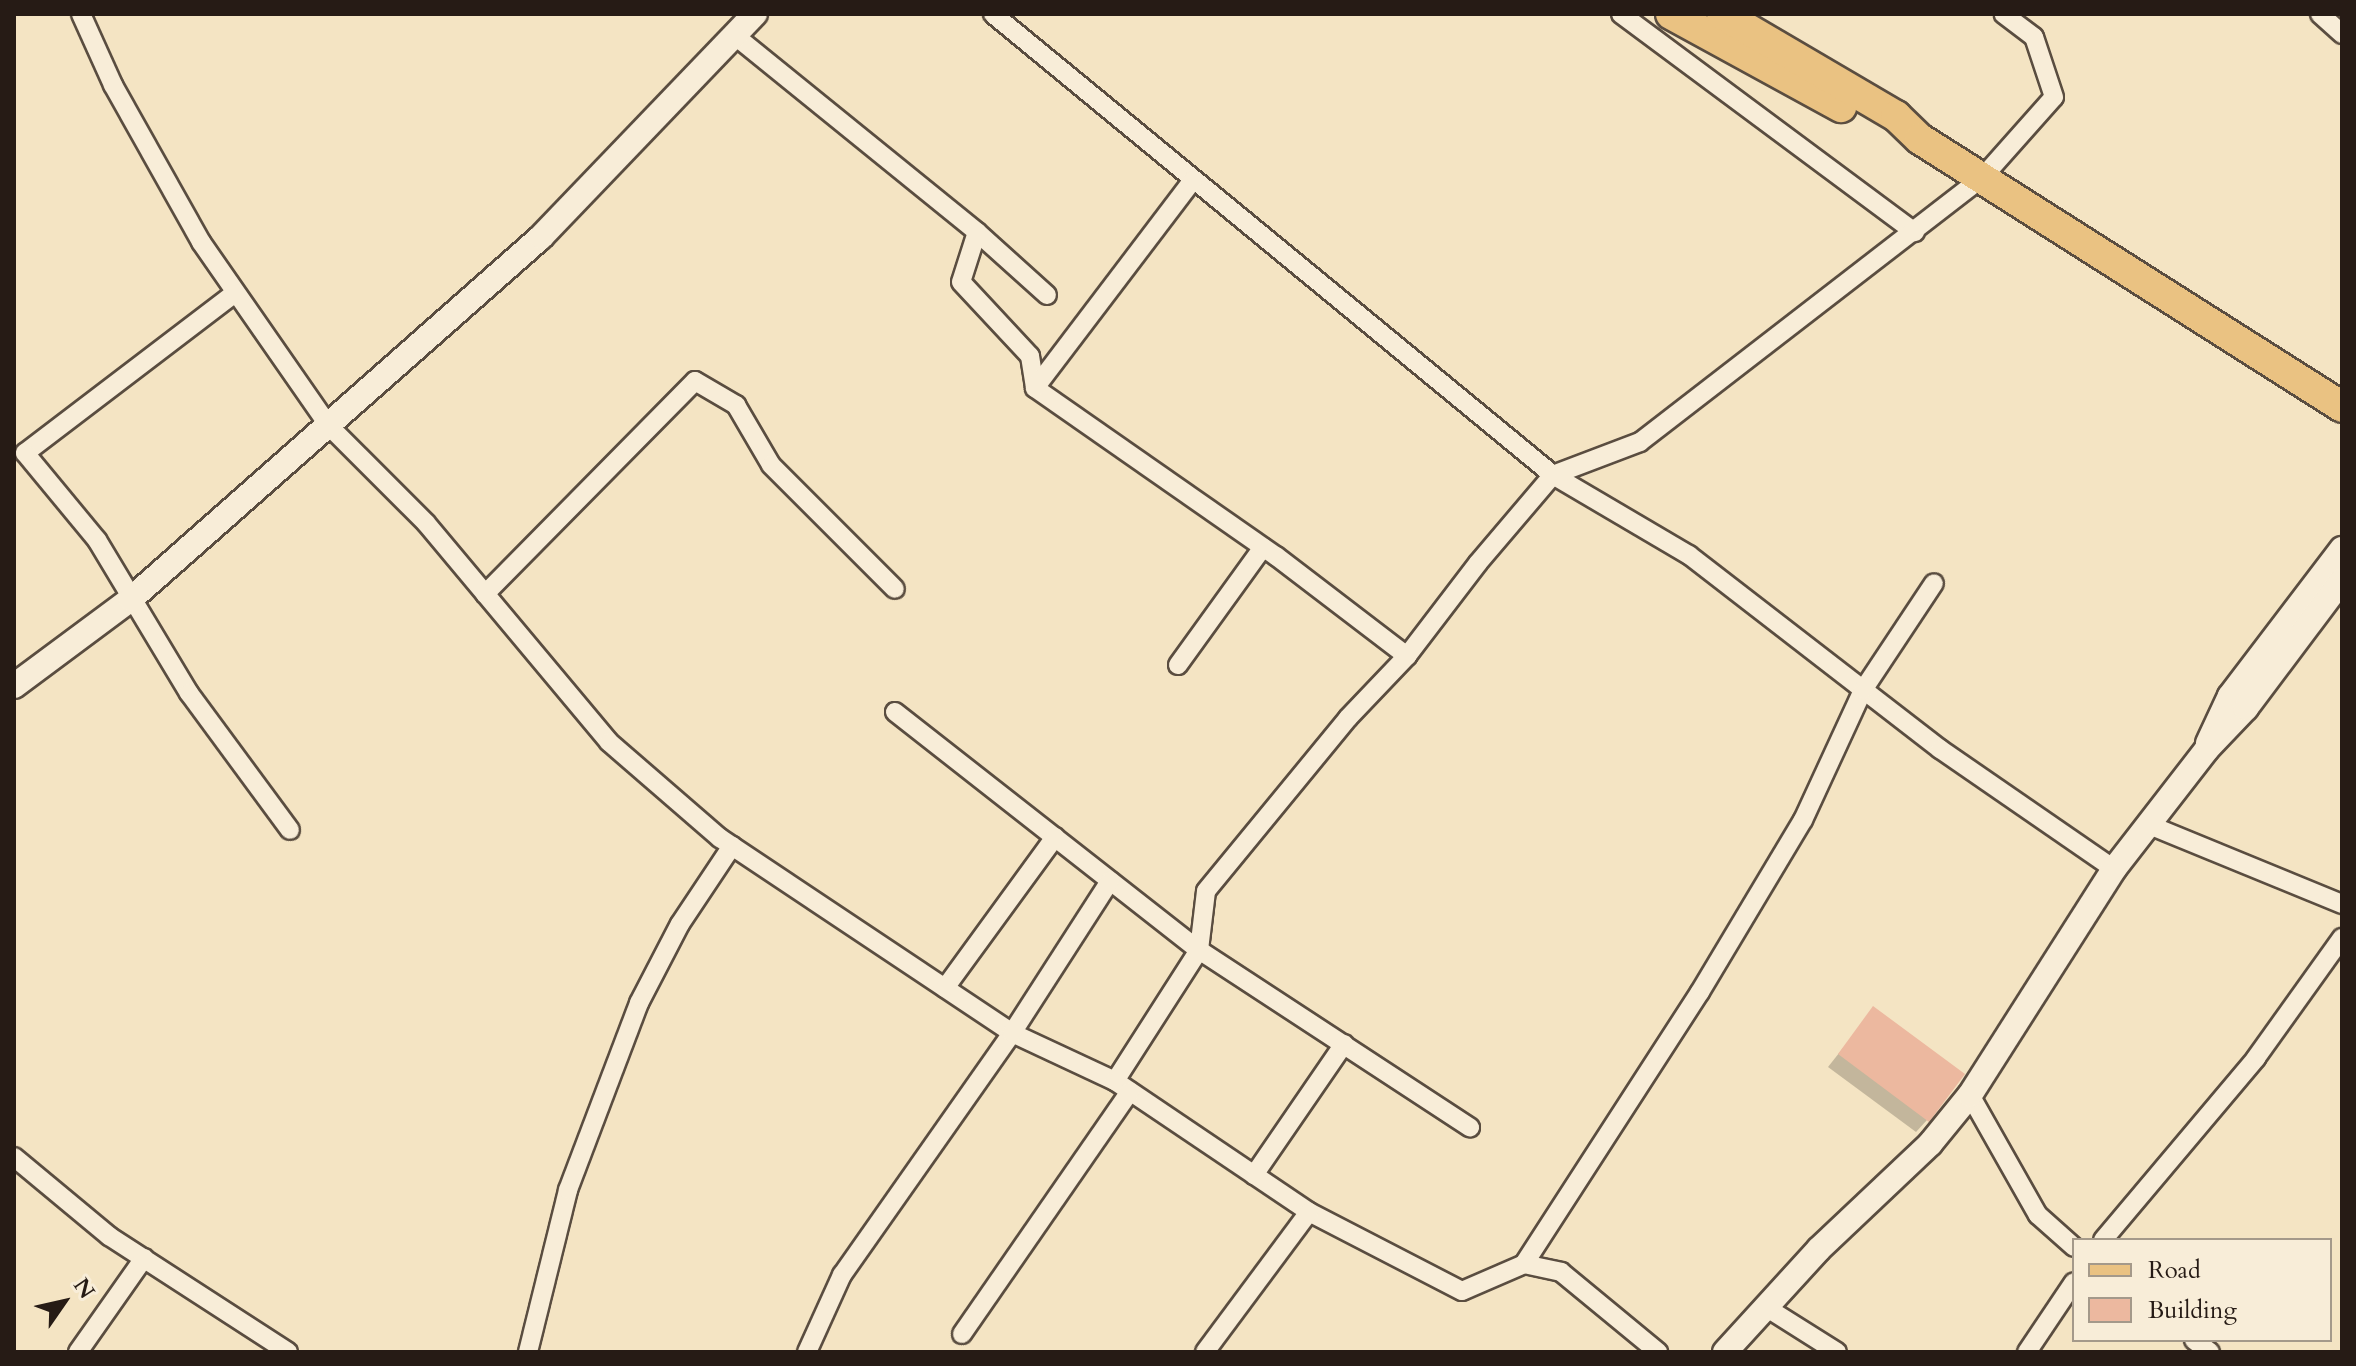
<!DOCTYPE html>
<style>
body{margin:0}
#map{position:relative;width:2356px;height:1366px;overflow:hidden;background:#f4e4c3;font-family:Cardo,serif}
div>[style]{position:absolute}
.shadow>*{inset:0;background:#0003}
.building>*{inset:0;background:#ecb89f}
.roads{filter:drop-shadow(2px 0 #5a4d40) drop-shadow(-2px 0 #5a4d40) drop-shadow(0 2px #5a4d40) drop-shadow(0 -2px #5a4d40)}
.minor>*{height:18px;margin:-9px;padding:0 9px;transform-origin:9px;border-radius:9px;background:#f8edd8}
.tertiary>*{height:24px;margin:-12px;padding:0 12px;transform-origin:12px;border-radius:12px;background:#f8edd8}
.primary>*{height:30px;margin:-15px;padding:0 15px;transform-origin:15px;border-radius:15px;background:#eac282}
span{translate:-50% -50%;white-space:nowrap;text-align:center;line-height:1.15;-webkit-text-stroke:8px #f8edd8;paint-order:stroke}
.frame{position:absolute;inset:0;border:16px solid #261b15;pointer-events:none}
.legend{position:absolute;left:2072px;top:1238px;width:260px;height:104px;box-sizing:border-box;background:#f8edd8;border:2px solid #a4998a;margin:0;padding:10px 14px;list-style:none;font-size:24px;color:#261b15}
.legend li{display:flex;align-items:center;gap:16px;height:40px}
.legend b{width:40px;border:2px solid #a4998a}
.north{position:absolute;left:24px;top:1262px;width:80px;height:80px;-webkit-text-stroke:6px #f8edd8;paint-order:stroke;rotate:56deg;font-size:22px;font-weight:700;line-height:32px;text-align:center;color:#261b15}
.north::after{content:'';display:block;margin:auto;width:28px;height:36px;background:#261b15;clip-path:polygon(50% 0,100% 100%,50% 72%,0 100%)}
</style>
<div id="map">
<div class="shadow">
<div style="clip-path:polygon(1874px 1009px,1927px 1120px,1916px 1132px,1828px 1067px)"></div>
</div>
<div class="building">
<div style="clip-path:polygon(1873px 1006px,1965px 1074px,1929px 1122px,1838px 1054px)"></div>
</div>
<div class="roads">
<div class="minor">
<div style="left:81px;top:14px;width:78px;rotate:65.7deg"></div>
<div style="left:113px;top:85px;width:180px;rotate:60.7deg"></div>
<div style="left:201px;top:242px;width:224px;rotate:55.2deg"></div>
<div style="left:329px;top:426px;width:137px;rotate:45deg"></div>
<div style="left:426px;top:523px;width:285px;rotate:50.1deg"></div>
<div style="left:609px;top:742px;width:147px;rotate:40.9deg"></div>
<div style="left:720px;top:838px;width:351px;rotate:33.7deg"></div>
<div style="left:1012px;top:1033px;width:114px;rotate:25deg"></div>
<div style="left:1115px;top:1081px;width:234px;rotate:34deg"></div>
<div style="left:1309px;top:1212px;width:172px;rotate:27.3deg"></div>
<div style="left:1462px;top:1291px;width:68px;rotate:-23.5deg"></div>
<div style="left:1524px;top:1264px;width:38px;rotate:12deg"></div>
<div style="left:1561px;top:1272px;width:126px;rotate:39.5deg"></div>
<div style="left:993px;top:14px;width:725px;rotate:39.46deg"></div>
<div style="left:1553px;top:475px;width:158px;rotate:30.5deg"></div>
<div style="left:1689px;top:555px;width:317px;rotate:37.7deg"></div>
<div style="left:1940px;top:749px;width:211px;rotate:34.6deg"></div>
<div style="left:1621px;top:14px;width:366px;rotate:36.6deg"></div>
<div style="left:2320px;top:14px;width:30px;rotate:42deg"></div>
<div style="left:734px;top:35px;width:313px;rotate:39deg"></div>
<div style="left:977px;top:232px;width:94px;rotate:42deg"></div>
<div style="left:977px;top:232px;width:52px;rotate:107.7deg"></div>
<div style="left:961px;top:282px;width:101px;rotate:47deg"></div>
<div style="left:1030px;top:356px;width:32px;rotate:81deg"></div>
<div style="left:1035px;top:388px;width:294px;rotate:34.9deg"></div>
<div style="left:1276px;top:556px;width:165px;rotate:37.4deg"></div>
<div style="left:235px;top:293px;width:264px;rotate:142.7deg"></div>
<div style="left:25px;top:453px;width:113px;rotate:50.4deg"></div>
<div style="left:97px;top:540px;width:179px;rotate:59deg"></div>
<div style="left:189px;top:693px;width:170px;rotate:53.6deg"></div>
<div style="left:1035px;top:388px;width:261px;rotate:-52.8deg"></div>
<div style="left:485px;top:594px;width:299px;rotate:-45.4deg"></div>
<div style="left:695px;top:381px;width:48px;rotate:30.3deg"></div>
<div style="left:736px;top:405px;width:69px;rotate:59.7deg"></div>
<div style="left:771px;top:465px;width:175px;rotate:45deg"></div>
<div style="left:1178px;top:665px;width:145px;rotate:-54.2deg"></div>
<div style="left:895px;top:712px;width:386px;rotate:38.1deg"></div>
<div style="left:1199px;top:950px;width:324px;rotate:33.2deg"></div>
<div style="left:2147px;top:824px;width:211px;rotate:22.3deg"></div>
<div style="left:945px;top:988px;width:187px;rotate:-53.9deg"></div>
<div style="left:1115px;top:1081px;width:156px;rotate:-57.3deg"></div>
<div style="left:1199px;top:950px;width:59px;rotate:-83.2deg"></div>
<div style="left:1206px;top:891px;width:224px;rotate:-50.6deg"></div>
<div style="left:1348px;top:718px;width:86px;rotate:-46.4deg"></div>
<div style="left:1407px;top:656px;width:117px;rotate:-52.6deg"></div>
<div style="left:1478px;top:563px;width:116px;rotate:-49.6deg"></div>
<div style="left:1553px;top:475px;width:93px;rotate:-20.8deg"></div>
<div style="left:1640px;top:442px;width:432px;rotate:-37.7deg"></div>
<div style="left:1982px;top:178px;width:108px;rotate:-48.4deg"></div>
<div style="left:2054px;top:97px;width:63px;rotate:-108.4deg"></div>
<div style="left:2034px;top:37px;width:38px;rotate:-143deg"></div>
<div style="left:1970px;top:1095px;width:138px;rotate:60.5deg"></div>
<div style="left:2038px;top:1215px;width:48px;rotate:41.6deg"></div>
<div style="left:14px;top:1157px;width:124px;rotate:39.7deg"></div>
<div style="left:109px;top:1236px;width:213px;rotate:32.9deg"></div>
<div style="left:1254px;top:1175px;width:159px;rotate:-55.5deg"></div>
<div style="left:2103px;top:1240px;width:238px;rotate:-49.9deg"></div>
<div style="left:2256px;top:1058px;width:148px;rotate:-54.4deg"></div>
<div style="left:1524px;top:1264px;width:324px;rotate:-57.1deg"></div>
<div style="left:1700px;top:992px;width:200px;rotate:-59.1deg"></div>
<div style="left:1803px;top:820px;width:143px;rotate:-65.2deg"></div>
<div style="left:1863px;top:690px;width:128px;rotate:-56.4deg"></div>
<div style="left:1764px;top:1306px;width:86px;rotate:32.2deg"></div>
<div style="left:962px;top:1334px;width:295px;rotate:-55.3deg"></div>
<div style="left:2194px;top:1340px;width:20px;rotate:37deg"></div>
<div style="left:78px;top:1352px;width:115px;rotate:-54.9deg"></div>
<div style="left:528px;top:1352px;width:167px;rotate:-76.1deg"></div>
<div style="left:568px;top:1190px;width:200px;rotate:-69.2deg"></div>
<div style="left:639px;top:1003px;width:89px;rotate:-62.6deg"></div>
<div style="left:680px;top:924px;width:94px;rotate:-56.3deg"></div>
<div style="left:807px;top:1352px;width:85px;rotate:-65.6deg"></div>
<div style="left:842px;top:1275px;width:296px;rotate:-54.9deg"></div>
<div style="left:1012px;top:1033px;width:181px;rotate:-57.2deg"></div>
<div style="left:1205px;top:1352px;width:174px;rotate:-53.4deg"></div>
<div style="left:2027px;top:1352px;width:84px;rotate:-56.1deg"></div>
</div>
<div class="tertiary">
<div style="left:14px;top:686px;width:146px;rotate:-36.6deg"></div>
<div style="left:131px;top:599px;width:547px;rotate:-41.44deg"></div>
<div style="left:541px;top:237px;width:309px;rotate:-46.2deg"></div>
<div style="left:2208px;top:743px;width:52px;rotate:-64.9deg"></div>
<div style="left:2230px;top:696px;width:185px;rotate:-52.7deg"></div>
<div style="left:1725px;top:1352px;width:139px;rotate:-47.6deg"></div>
<div style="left:1819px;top:1249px;width:153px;rotate:-43.4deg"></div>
<div style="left:1930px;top:1144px;width:63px;rotate:-50.8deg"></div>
<div style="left:1970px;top:1095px;width:268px;rotate:-57.5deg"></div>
<div style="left:2114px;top:869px;width:152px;rotate:-52.2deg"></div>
<div style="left:2207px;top:749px;width:57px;rotate:-46.4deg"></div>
<div style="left:2246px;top:708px;width:160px;rotate:-53.1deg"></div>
</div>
<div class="primary">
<div style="left:1671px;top:14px;width:194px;rotate:28.7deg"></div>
<div style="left:1722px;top:14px;width:202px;rotate:30.4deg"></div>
<div style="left:1896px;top:116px;width:33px;rotate:44deg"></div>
<div style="left:1920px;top:139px;width:500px;rotate:32.4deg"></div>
</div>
</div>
<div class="frame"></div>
<ul class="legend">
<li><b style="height:10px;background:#eac282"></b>Road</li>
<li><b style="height:22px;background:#ecb89f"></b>Building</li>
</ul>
<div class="north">N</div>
</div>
